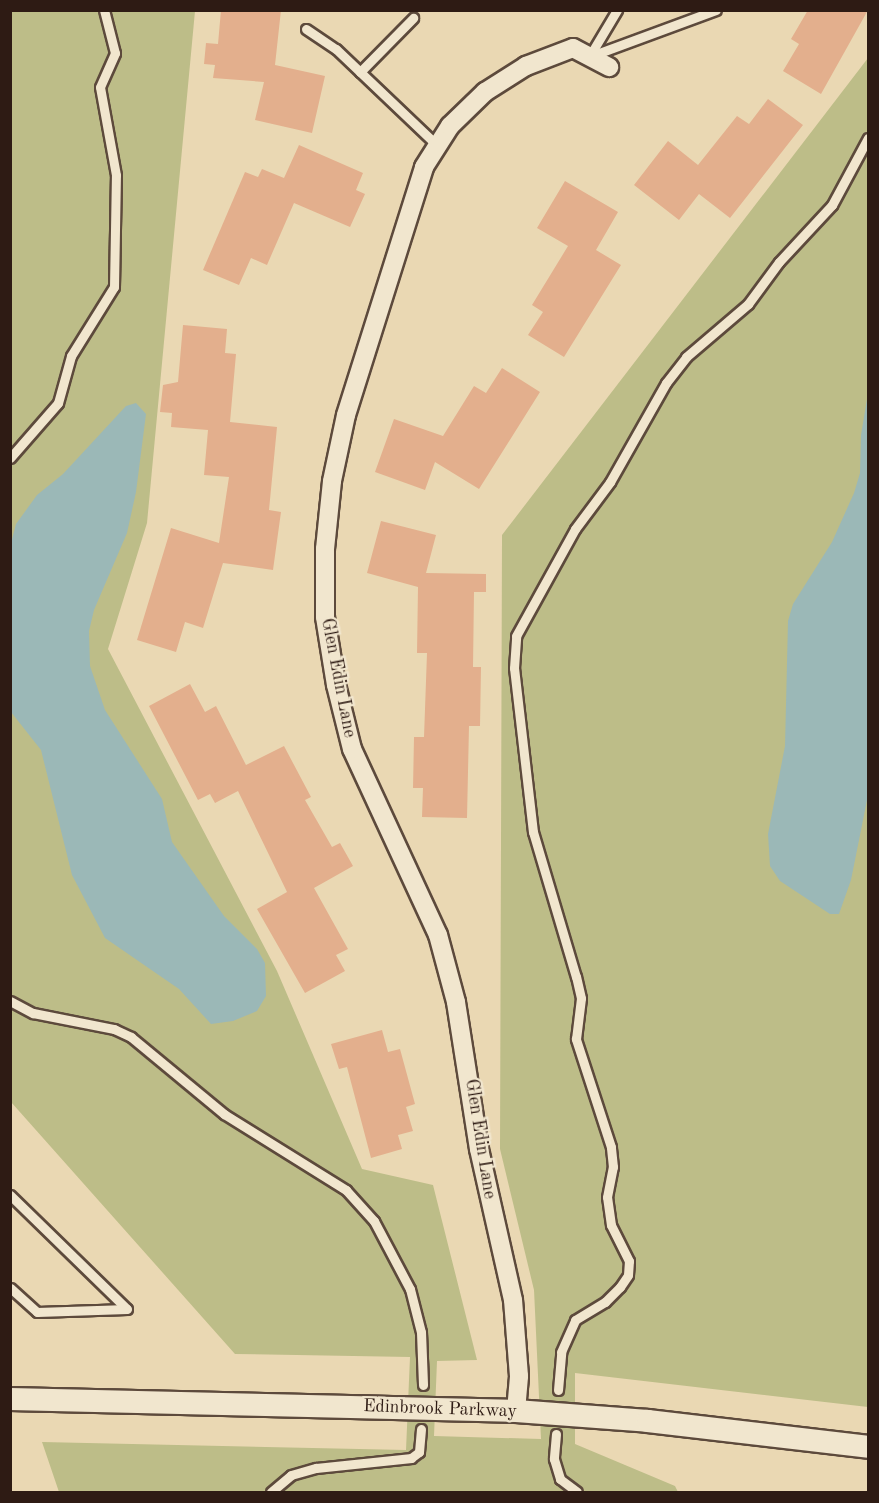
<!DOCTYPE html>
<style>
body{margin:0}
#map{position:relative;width:879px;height:1503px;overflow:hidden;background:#ead8b3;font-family:"Old Standard TT",serif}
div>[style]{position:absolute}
.green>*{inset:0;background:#bdbd88}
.water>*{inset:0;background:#9bb8b7}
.building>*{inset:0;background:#e3af8d}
.roads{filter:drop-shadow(2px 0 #5d4a3c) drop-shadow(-2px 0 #5d4a3c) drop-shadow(0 2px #5d4a3c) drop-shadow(0 -2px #5d4a3c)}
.service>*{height:9px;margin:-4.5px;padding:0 4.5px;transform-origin:4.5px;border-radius:4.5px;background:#f1e6ce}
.minor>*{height:18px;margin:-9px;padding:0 9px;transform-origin:9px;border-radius:9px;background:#f1e6ce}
.tertiary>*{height:22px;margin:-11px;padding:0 11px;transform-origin:11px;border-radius:11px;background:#f1e6ce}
span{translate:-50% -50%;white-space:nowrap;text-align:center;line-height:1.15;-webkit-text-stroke:4.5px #f1e6ce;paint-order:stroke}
.street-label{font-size:18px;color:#2e1b14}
.frame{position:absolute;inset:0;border:12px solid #2e1b14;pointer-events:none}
</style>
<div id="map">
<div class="green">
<div style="clip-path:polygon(10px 11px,195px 11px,147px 523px,108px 649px,277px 971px,362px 1169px,433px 1185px,477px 1360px,437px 1361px,434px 1436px,541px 1439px,534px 1290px,500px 1149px,502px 535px,868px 58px,868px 1407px,575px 1373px,575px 1444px,675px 1486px,678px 1492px,59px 1492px,42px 1442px,406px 1450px,410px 1357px,235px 1354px,11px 1102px)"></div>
</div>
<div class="water">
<div style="clip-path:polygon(868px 393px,868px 795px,851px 880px,839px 914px,830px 914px,780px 881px,770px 866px,768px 834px,785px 746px,788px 621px,793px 604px,832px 542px,854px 493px,860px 473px,861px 435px)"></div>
<div style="clip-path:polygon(136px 403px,146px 414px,136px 492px,127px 533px,94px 610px,89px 631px,90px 666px,105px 710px,162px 799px,172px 842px,224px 916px,257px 949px,265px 963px,266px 996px,257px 1011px,233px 1021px,211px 1024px,179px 989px,105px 938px,72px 875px,41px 750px,11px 712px,10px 547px,16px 524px,37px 495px,63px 474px,126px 406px)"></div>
</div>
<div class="building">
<div style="clip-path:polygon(221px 10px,281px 10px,275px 65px,325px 76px,312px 133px,255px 120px,264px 82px,213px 78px,215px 65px,204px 64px,206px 43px,218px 44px)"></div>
<div style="clip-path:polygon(808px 10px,868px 10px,821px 94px,783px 71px,799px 44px,791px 39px)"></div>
<div style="clip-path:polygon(768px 99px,803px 125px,730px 218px,699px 194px,679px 220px,634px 185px,668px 141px,698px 165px,737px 116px,749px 124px)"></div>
<div style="clip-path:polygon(299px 145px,363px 173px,356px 190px,365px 194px,350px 227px,294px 203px,267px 265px,251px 258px,239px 285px,203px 270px,245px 172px,258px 177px,262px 169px,284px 178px)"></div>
<div style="clip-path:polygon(565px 181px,618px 212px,596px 250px,621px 265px,564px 357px,528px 335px,543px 312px,532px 305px,568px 246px,537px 228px)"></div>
<div style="clip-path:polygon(183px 325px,227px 329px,225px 353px,236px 354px,230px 422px,277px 427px,269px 510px,281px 512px,273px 570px,223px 563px,203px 628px,185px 622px,176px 652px,137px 640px,171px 528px,219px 543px,229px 477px,204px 475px,208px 430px,171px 427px,172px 413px,160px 412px,163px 385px,178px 382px)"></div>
<div style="clip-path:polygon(502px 368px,540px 392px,479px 489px,435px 462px,425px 490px,375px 472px,394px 419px,443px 436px,474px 386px,486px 393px)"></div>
<div style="clip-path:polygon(381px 521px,436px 535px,426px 573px,486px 574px,486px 592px,474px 592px,473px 667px,481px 667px,480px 726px,469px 726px,467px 818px,422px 817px,423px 788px,413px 788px,414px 737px,424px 737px,427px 653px,417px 653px,418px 587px,367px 573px)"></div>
<div style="clip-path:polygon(190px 684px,205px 712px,216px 706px,246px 765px,284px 746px,311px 797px,305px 800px,332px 847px,340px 843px,353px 866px,314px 888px,348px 949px,336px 955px,345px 971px,305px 993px,257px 909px,287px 892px,238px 791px,215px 803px,210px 794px,198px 800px,149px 706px)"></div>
<div style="clip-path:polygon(382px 1030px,388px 1052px,400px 1049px,415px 1104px,406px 1107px,413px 1131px,398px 1135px,402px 1149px,371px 1158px,347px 1067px,339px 1069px,331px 1044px)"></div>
</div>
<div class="roads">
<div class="service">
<div style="left:306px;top:29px;width:36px;rotate:34deg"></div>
<div style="left:336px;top:49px;width:141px;rotate:43.6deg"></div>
<div style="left:591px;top:56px;width:133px;rotate:-20.2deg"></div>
<div style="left:589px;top:57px;width:55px;rotate:-59.2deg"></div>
<div style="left:360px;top:72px;width:76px;rotate:-45.5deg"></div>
<div style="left:10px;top:458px;width:73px;rotate:-48.9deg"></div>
<div style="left:58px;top:403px;width:49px;rotate:-74.5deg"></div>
<div style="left:71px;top:356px;width:81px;rotate:-58.1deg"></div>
<div style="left:114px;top:287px;width:112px;rotate:-89deg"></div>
<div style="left:116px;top:175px;width:89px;rotate:-100.3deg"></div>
<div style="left:100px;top:87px;width:37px;rotate:-66deg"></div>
<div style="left:115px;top:53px;width:44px;rotate:-104.3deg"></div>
<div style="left:10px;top:1001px;width:26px;rotate:28deg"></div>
<div style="left:33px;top:1013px;width:83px;rotate:11.2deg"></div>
<div style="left:114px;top:1029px;width:19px;rotate:25deg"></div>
<div style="left:131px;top:1037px;width:121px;rotate:39.6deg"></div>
<div style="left:224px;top:1114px;width:144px;rotate:31.9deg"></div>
<div style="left:346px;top:1190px;width:42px;rotate:47.9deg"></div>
<div style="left:374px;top:1221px;width:77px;rotate:62.1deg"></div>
<div style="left:410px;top:1289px;width:44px;rotate:75.7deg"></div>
<div style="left:421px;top:1332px;width:53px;rotate:87.8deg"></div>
<div style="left:10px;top:1195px;width:163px;rotate:44.3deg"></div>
<div style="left:127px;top:1309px;width:90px;rotate:178.1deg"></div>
<div style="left:37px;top:1312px;width:36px;rotate:-138deg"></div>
<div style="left:558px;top:1390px;width:38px;rotate:-85deg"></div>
<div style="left:561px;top:1352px;width:35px;rotate:-66deg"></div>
<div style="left:575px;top:1320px;width:35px;rotate:-31deg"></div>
<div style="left:605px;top:1302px;width:21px;rotate:-45deg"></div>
<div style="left:620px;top:1287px;width:14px;rotate:-56deg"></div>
<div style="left:628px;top:1275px;width:14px;rotate:-86deg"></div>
<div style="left:629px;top:1261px;width:40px;rotate:-116.6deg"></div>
<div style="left:611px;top:1225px;width:28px;rotate:-98deg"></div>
<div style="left:607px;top:1197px;width:31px;rotate:-79deg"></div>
<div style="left:613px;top:1167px;width:20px;rotate:-96deg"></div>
<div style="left:611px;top:1147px;width:114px;rotate:-108deg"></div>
<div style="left:576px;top:1039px;width:41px;rotate:-83deg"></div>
<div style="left:581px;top:998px;width:22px;rotate:-103deg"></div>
<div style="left:576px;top:977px;width:151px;rotate:-106.5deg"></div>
<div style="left:533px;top:832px;width:165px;rotate:-96.6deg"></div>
<div style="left:514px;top:668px;width:32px;rotate:-86deg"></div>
<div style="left:516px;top:636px;width:122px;rotate:-61.1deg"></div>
<div style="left:575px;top:529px;width:59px;rotate:-53.3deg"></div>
<div style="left:610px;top:482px;width:114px;rotate:-60.5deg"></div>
<div style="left:666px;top:383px;width:33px;rotate:-52deg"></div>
<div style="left:686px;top:357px;width:82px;rotate:-40.5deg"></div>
<div style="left:748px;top:304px;width:52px;rotate:-53.6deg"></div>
<div style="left:779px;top:262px;width:78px;rotate:-47.1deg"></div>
<div style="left:832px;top:205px;width:76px;rotate:-61.8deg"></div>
<div style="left:556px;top:1434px;width:25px;rotate:95deg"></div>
<div style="left:554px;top:1459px;width:21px;rotate:73deg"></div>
<div style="left:560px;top:1479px;width:21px;rotate:37deg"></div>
<div style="left:271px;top:1492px;width:26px;rotate:-40deg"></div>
<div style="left:291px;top:1475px;width:26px;rotate:-16deg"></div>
<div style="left:316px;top:1468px;width:96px;rotate:-6deg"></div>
<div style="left:411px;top:1458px;width:10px;rotate:-37deg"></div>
<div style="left:419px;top:1452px;width:23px;rotate:-85deg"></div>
</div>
<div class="minor">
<div style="left:516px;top:1411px;width:35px;rotate:-85deg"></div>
<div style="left:519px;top:1376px;width:76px;rotate:-94.5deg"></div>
<div style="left:513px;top:1300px;width:155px;rotate:-102.7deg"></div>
<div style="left:479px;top:1149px;width:149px;rotate:-98.9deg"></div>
<div style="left:456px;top:1002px;width:69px;rotate:-105deg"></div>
<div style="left:438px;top:935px;width:205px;rotate:-114.8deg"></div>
<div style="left:352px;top:749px;width:66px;rotate:-104deg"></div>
<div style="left:336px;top:685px;width:69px;rotate:-99.2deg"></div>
<div style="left:325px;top:617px;width:68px;rotate:-90deg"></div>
<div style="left:325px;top:549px;width:68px;rotate:-84.1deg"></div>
<div style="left:332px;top:481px;width:67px;rotate:-78deg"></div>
<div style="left:346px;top:415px;width:260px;rotate:-72.5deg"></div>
<div style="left:424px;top:167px;width:49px;rotate:-57.6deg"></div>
<div style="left:450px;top:126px;width:49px;rotate:-44.2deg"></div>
<div style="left:485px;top:92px;width:49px;rotate:-32.4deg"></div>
<div style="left:526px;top:66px;width:50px;rotate:-21deg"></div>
<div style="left:573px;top:48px;width:41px;rotate:27.8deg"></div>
</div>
<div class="tertiary">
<div style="left:10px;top:1399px;width:506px;rotate:1.36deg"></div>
<div style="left:516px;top:1411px;width:132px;rotate:4.3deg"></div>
<div style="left:648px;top:1421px;width:222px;rotate:6.7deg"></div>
</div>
</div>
<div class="street-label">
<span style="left:338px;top:678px;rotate:79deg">Glen Edin Lane</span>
<span style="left:480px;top:1139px;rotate:81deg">Glen Edin Lane</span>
<span style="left:440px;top:1409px;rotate:2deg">Edinbrook Parkway</span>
</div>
<div class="frame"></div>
</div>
